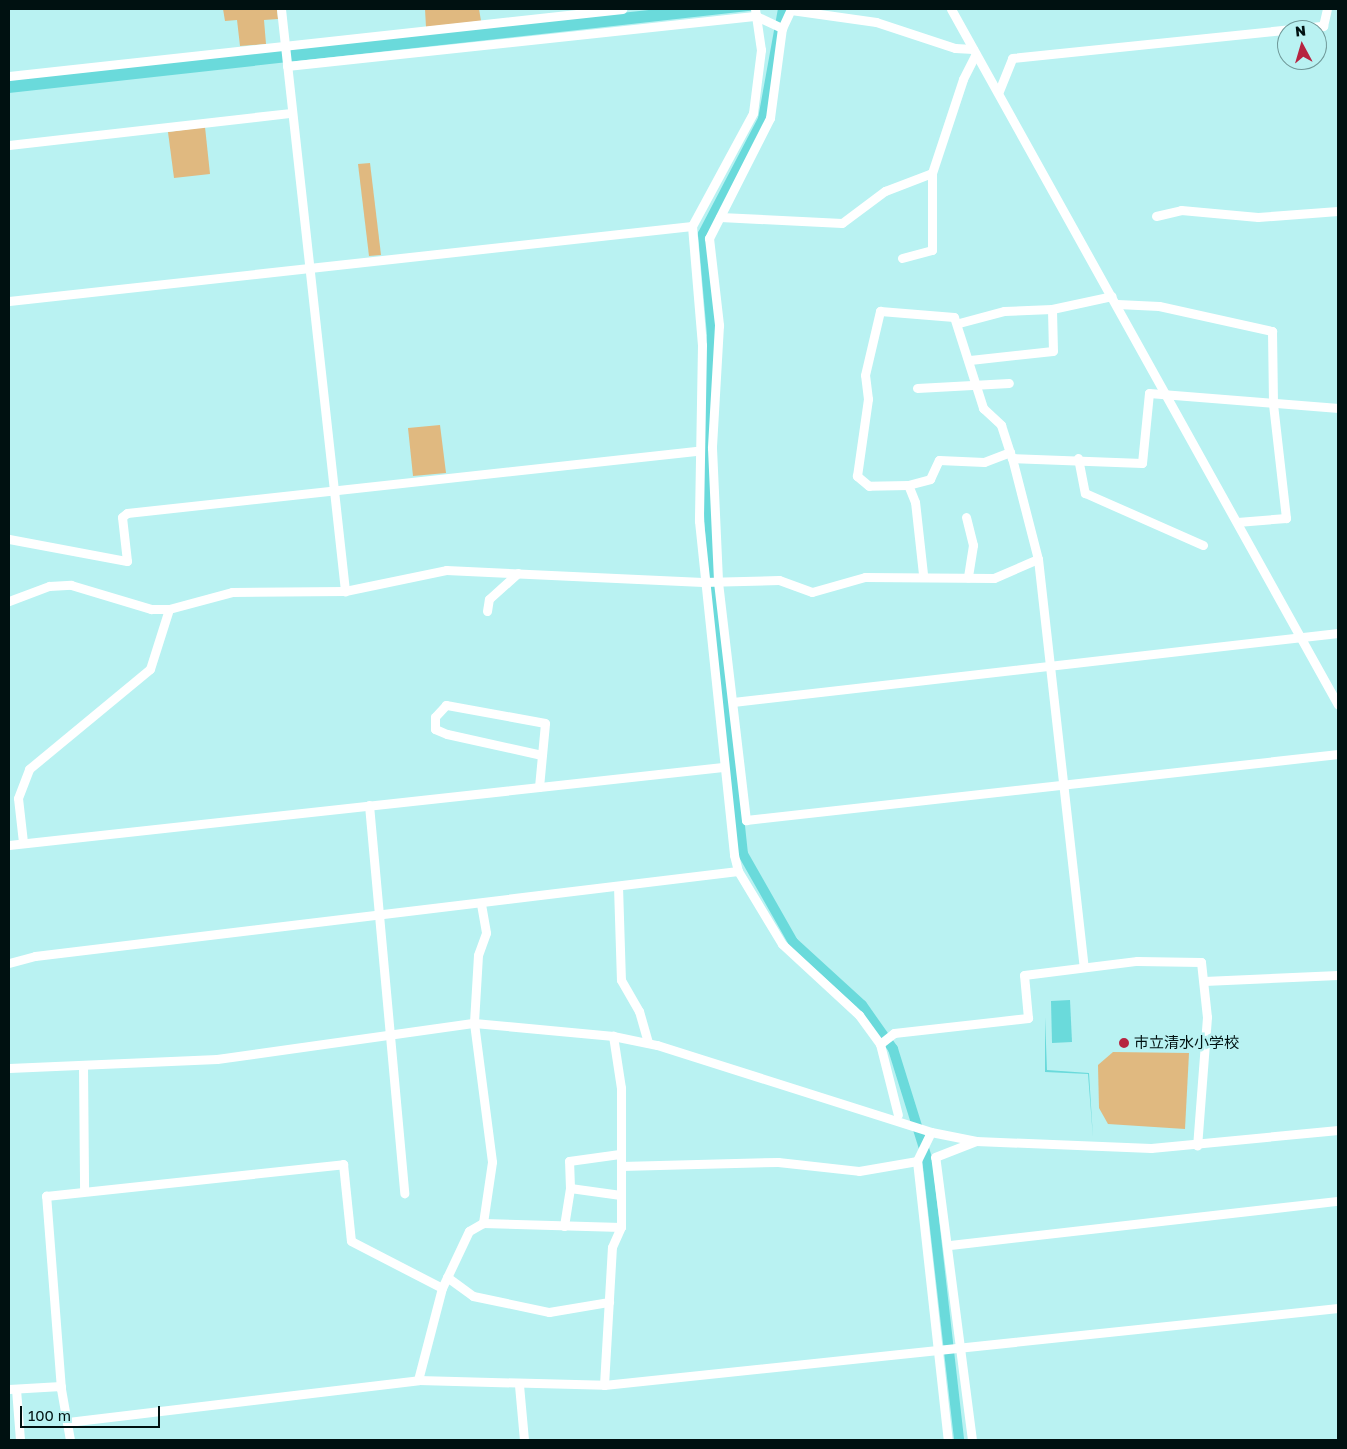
<!DOCTYPE html>
<meta charset="utf-8">
<style>
body{margin:0}
#map{position:relative;width:1347px;height:1449px;overflow:hidden;background:#b9f2f2;font-family:"Golos Text","Noto Sans JP",sans-serif}
div>[style]{position:absolute}
.green>*{inset:0;background:#e0b980}
.water>*{inset:0;background:#6adadb}
.canal>*{height:10px;margin:-5px;padding:0 5px;transform-origin:5px;border-radius:5px;background:#6adadb}
.minor>*{height:9px;margin:-4.5px;padding:0 4.5px;transform-origin:4.5px;border-radius:4.5px;background:#fff}
.dots>*{width:14px;height:14px;translate:-50% -50%;box-sizing:border-box;border:2px solid #b9f2f2;border-radius:50%}
span{translate:-50% -50%;white-space:nowrap;text-align:center;line-height:1.15;-webkit-text-stroke:5px #b9f2f2;paint-order:stroke}
.poi-label{font-size:15px;color:#011}
.left{translate:0 -50%;text-align:left}
.frame{position:absolute;inset:0;border:10px solid #011;pointer-events:none}
.north{position:absolute;left:1277px;top:20px;width:50px;height:50px;box-sizing:border-box;background:#b9f2f2;border:1px solid #6f9898;border-radius:50%;rotate:354deg;font-size:14px;font-weight:700;line-height:20px;text-align:center;color:#011}
.north::after{content:'';display:block;margin:auto;width:18px;height:22px;background:#b62440;clip-path:polygon(50% 0,100% 100%,50% 72%,0 100%)}
.scale{position:absolute;left:20px;top:1406px;width:140px;height:22px;box-sizing:border-box;border:2px solid #011;border-top:0;padding-left:6px;font-size:15px;line-height:18px;white-space:nowrap;color:#011;-webkit-text-stroke:4px #b9f2f2;paint-order:stroke}
</style>
<div id="map">
<div class="green">
<div style="clip-path:polygon(223px 9px,277px 9px,278px 19px,264px 20px,266px 44px,240px 46px,237px 20px,225px 21px)"></div>
<div style="clip-path:polygon(425px 9px,479px 9px,481px 21px,426px 27px)"></div>
<div style="clip-path:polygon(205px 127px,210px 174px,174px 178px,168px 132px)"></div>
<div style="clip-path:polygon(370px 163px,381px 255px,369px 256px,358px 164px)"></div>
<div style="clip-path:polygon(440px 425px,446px 473px,413px 476px,408px 428px)"></div>
<div style="clip-path:polygon(1113px 1052px,1189px 1053px,1185px 1129px,1108px 1124px,1099px 1108px,1098px 1065px)"></div>
</div>
<div class="water">
<div style="clip-path:polygon(658px 9px,767px 9px,9px 93px,9px 79px)"></div>
<div style="clip-path:polygon(1070px 1000px,1072px 1042px,1052px 1043px,1051px 1001px)"></div>
<div style="clip-path:polygon(1045px 1017px,1047px 1070px,1089px 1073px,1093px 1138px,1088px 1074px,1045px 1072px)"></div>
</div>
<div class="canal">
<div style="left:783px;top:9px;width:112px;rotate:100.3deg"></div>
<div style="left:763px;top:119px;width:130px;rotate:117.6deg"></div>
<div style="left:703px;top:234px;width:101px;rotate:84.9deg"></div>
<div style="left:712px;top:335px;width:113px;rotate:93.5deg"></div>
<div style="left:705px;top:448px;width:116px;rotate:86.5deg"></div>
<div style="left:712px;top:564px;width:292px;rotate:83.9deg"></div>
<div style="left:743px;top:854px;width:101px;rotate:60.4deg"></div>
<div style="left:793px;top:942px;width:93px;rotate:42.4deg"></div>
<div style="left:862px;top:1005px;width:54px;rotate:54.8deg"></div>
<div style="left:893px;top:1049px;width:114px;rotate:72.7deg"></div>
<div style="left:927px;top:1158px;width:284px;rotate:83.5deg"></div>
</div>
<div class="minor">
<div style="left:281px;top:9px;width:586px;rotate:83.72deg"></div>
<div style="left:791px;top:9px;width:21px;rotate:115deg"></div>
<div style="left:782px;top:28px;width:91px;rotate:97.6deg"></div>
<div style="left:770px;top:118px;width:135px;rotate:116.9deg"></div>
<div style="left:709px;top:238px;width:88px;rotate:83.4deg"></div>
<div style="left:719px;top:325px;width:123px;rotate:93.3deg"></div>
<div style="left:712px;top:448px;width:134px;rotate:87.4deg"></div>
<div style="left:718px;top:582px;width:240px;rotate:83.3deg"></div>
<div style="left:746px;top:820px;width:596px;rotate:-6.36deg"></div>
<div style="left:951px;top:9px;width:796px;rotate:60.92deg"></div>
<div style="left:791px;top:10px;width:86px;rotate:8deg"></div>
<div style="left:876px;top:22px;width:83px;rotate:18.2deg"></div>
<div style="left:955px;top:48px;width:18px;rotate:3deg"></div>
<div style="left:287px;top:66px;width:472px;rotate:-6.1deg"></div>
<div style="left:756px;top:16px;width:29px;rotate:25deg"></div>
<div style="left:9px;top:76px;width:617px;rotate:-6.24deg"></div>
<div style="left:999px;top:91px;width:35px;rotate:-68deg"></div>
<div style="left:1012px;top:58px;width:313px;rotate:-5.9deg"></div>
<div style="left:1323px;top:26px;width:17px;rotate:-77deg"></div>
<div style="left:9px;top:145px;width:284px;rotate:-6.5deg"></div>
<div style="left:1156px;top:216px;width:26px;rotate:-13deg"></div>
<div style="left:1181px;top:210px;width:77px;rotate:5.2deg"></div>
<div style="left:1258px;top:217px;width:80px;rotate:-4.3deg"></div>
<div style="left:720px;top:217px;width:122px;rotate:2.8deg"></div>
<div style="left:842px;top:223px;width:54px;rotate:-36.7deg"></div>
<div style="left:885px;top:191px;width:50px;rotate:-21deg"></div>
<div style="left:692px;top:226px;width:119px;rotate:85.2deg"></div>
<div style="left:702px;top:345px;width:176px;rotate:91deg"></div>
<div style="left:699px;top:521px;width:336px;rotate:84deg"></div>
<div style="left:734px;top:855px;width:16px;rotate:76deg"></div>
<div style="left:738px;top:871px;width:85px;rotate:58.9deg"></div>
<div style="left:782px;top:944px;width:105px;rotate:42.7deg"></div>
<div style="left:859px;top:1015px;width:36px;rotate:54deg"></div>
<div style="left:880px;top:1044px;width:73px;rotate:75.8deg"></div>
<div style="left:902px;top:258px;width:31px;rotate:-15deg"></div>
<div style="left:932px;top:250px;width:77px;rotate:-90deg"></div>
<div style="left:932px;top:173px;width:99px;rotate:-71.7deg"></div>
<div style="left:963px;top:79px;width:28px;rotate:-63deg"></div>
<div style="left:9px;top:301px;width:687px;rotate:-6.27deg"></div>
<div style="left:692px;top:226px;width:128px;rotate:-61.6deg"></div>
<div style="left:753px;top:113px;width:64px;rotate:-82.8deg"></div>
<div style="left:761px;top:50px;width:41px;rotate:-98.3deg"></div>
<div style="left:1117px;top:304px;width:42px;rotate:2.7deg"></div>
<div style="left:1159px;top:306px;width:116px;rotate:12.5deg"></div>
<div style="left:1272px;top:331px;width:73px;rotate:89.2deg"></div>
<div style="left:1273px;top:404px;width:115px;rotate:83.5deg"></div>
<div style="left:1286px;top:518px;width:49px;rotate:175.3deg"></div>
<div style="left:959px;top:323px;width:47px;rotate:-14.9deg"></div>
<div style="left:1004px;top:311px;width:48px;rotate:-2.4deg"></div>
<div style="left:1052px;top:309px;width:61px;rotate:-12.2deg"></div>
<div style="left:970px;top:360px;width:83px;rotate:-6.2deg"></div>
<div style="left:1053px;top:351px;width:42px;rotate:-91.4deg"></div>
<div style="left:917px;top:388px;width:92px;rotate:-3.1deg"></div>
<div style="left:1012px;top:458px;width:130px;rotate:2.2deg"></div>
<div style="left:1142px;top:463px;width:70px;rotate:-84.3deg"></div>
<div style="left:1149px;top:393px;width:190px;rotate:4.5deg"></div>
<div style="left:1078px;top:458px;width:36px;rotate:79deg"></div>
<div style="left:1085px;top:493px;width:129px;rotate:23.8deg"></div>
<div style="left:908px;top:485px;width:23px;rotate:-15deg"></div>
<div style="left:930px;top:479px;width:21px;rotate:-65deg"></div>
<div style="left:939px;top:460px;width:45px;rotate:2.5deg"></div>
<div style="left:984px;top:462px;width:28px;rotate:-21deg"></div>
<div style="left:966px;top:517px;width:29px;rotate:76deg"></div>
<div style="left:973px;top:545px;width:33px;rotate:99deg"></div>
<div style="left:9px;top:539px;width:120px;rotate:10.6deg"></div>
<div style="left:127px;top:561px;width:44px;rotate:-96.5deg"></div>
<div style="left:122px;top:517px;width:6px;rotate:-39deg"></div>
<div style="left:127px;top:513px;width:572px;rotate:-6.22deg"></div>
<div style="left:923px;top:574px;width:72px;rotate:-96.3deg"></div>
<div style="left:915px;top:502px;width:18px;rotate:-112deg"></div>
<div style="left:908px;top:485px;width:39px;rotate:179deg"></div>
<div style="left:869px;top:486px;width:16px;rotate:-140deg"></div>
<div style="left:857px;top:476px;width:78px;rotate:-81.9deg"></div>
<div style="left:868px;top:399px;width:24px;rotate:-97deg"></div>
<div style="left:865px;top:375px;width:66px;rotate:-76.8deg"></div>
<div style="left:880px;top:311px;width:74px;rotate:4.6deg"></div>
<div style="left:954px;top:317px;width:96px;rotate:72.3deg"></div>
<div style="left:983px;top:408px;width:25px;rotate:43deg"></div>
<div style="left:1001px;top:425px;width:35px;rotate:72deg"></div>
<div style="left:1012px;top:458px;width:104px;rotate:75.6deg"></div>
<div style="left:1038px;top:559px;width:410px;rotate:83.6deg"></div>
<div style="left:9px;top:601px;width:43px;rotate:-20.6deg"></div>
<div style="left:49px;top:586px;width:22px;rotate:-3deg"></div>
<div style="left:71px;top:585px;width:84px;rotate:16.7deg"></div>
<div style="left:151px;top:609px;width:18px"></div>
<div style="left:169px;top:609px;width:65px;rotate:-15.1deg"></div>
<div style="left:232px;top:592px;width:113px;rotate:-0.5deg"></div>
<div style="left:345px;top:591px;width:103px;rotate:-11.7deg"></div>
<div style="left:446px;top:570px;width:257px;rotate:2.7deg"></div>
<div style="left:703px;top:582px;width:76px;rotate:-1.5deg"></div>
<div style="left:779px;top:580px;width:35px;rotate:20deg"></div>
<div style="left:812px;top:592px;width:55px;rotate:-15.8deg"></div>
<div style="left:865px;top:577px;width:129px;rotate:0.4deg"></div>
<div style="left:994px;top:578px;width:48px;rotate:-23.4deg"></div>
<div style="left:487px;top:611px;width:12px;rotate:-81deg"></div>
<div style="left:489px;top:599px;width:39px;rotate:-42deg"></div>
<div style="left:733px;top:702px;width:609px;rotate:-6.51deg"></div>
<div style="left:539px;top:787px;width:64px;rotate:-84.6deg"></div>
<div style="left:545px;top:723px;width:101px;rotate:-169.7deg"></div>
<div style="left:446px;top:705px;width:16px;rotate:133deg"></div>
<div style="left:435px;top:717px;width:12px;rotate:90deg"></div>
<div style="left:435px;top:729px;width:13px;rotate:23deg"></div>
<div style="left:447px;top:734px;width:97px;rotate:12.5deg"></div>
<div style="left:369px;top:805px;width:390px;rotate:84.8deg"></div>
<div style="left:23px;top:842px;width:44px;rotate:-96.5deg"></div>
<div style="left:18px;top:798px;width:31px;rotate:-69deg"></div>
<div style="left:29px;top:769px;width:157px;rotate:-39.6deg"></div>
<div style="left:150px;top:669px;width:63px;rotate:-72.4deg"></div>
<div style="left:9px;top:845px;width:718px;rotate:-6.23deg"></div>
<div style="left:618px;top:886px;width:94px;rotate:88.2deg"></div>
<div style="left:621px;top:980px;width:36px;rotate:60deg"></div>
<div style="left:639px;top:1011px;width:33px;rotate:74deg"></div>
<div style="left:481px;top:904px;width:29px;rotate:80deg"></div>
<div style="left:486px;top:933px;width:23px;rotate:110deg"></div>
<div style="left:478px;top:955px;width:68px;rotate:93.4deg"></div>
<div style="left:474px;top:1023px;width:140px;rotate:82.6deg"></div>
<div style="left:492px;top:1162px;width:62px;rotate:98.4deg"></div>
<div style="left:9px;top:963px;width:27px;rotate:-15deg"></div>
<div style="left:35px;top:956px;width:708px;rotate:-6.89deg"></div>
<div style="left:1204px;top:981px;width:134px;rotate:-2.6deg"></div>
<div style="left:880px;top:1044px;width:18px;rotate:-38deg"></div>
<div style="left:894px;top:1033px;width:135px;rotate:-6.4deg"></div>
<div style="left:1028px;top:1018px;width:43px;rotate:-95.3deg"></div>
<div style="left:1024px;top:975px;width:114px;rotate:-7.1deg"></div>
<div style="left:1137px;top:961px;width:64px;rotate:0.9deg"></div>
<div style="left:1201px;top:962px;width:55px;rotate:83.8deg"></div>
<div style="left:1207px;top:1017px;width:129px;rotate:94.4deg"></div>
<div style="left:83px;top:1065px;width:126px;rotate:89.5deg"></div>
<div style="left:9px;top:1068px;width:208px;rotate:-2.5deg"></div>
<div style="left:217px;top:1059px;width:260px;rotate:-8deg"></div>
<div style="left:474px;top:1023px;width:140px;rotate:5.3deg"></div>
<div style="left:613px;top:1036px;width:45px;rotate:11.6deg"></div>
<div style="left:657px;top:1045px;width:287px;rotate:17.6deg"></div>
<div style="left:931px;top:1132px;width:46px;rotate:11.3deg"></div>
<div style="left:976px;top:1141px;width:175px;rotate:2.3deg"></div>
<div style="left:1151px;top:1148px;width:188px;rotate:-5.5deg"></div>
<div style="left:931px;top:1132px;width:32px;rotate:116deg"></div>
<div style="left:917px;top:1161px;width:281px;rotate:83.7deg"></div>
<div style="left:621px;top:1166px;width:157px;rotate:-1.5deg"></div>
<div style="left:778px;top:1162px;width:81px;rotate:6.3deg"></div>
<div style="left:859px;top:1171px;width:59px;rotate:-9.8deg"></div>
<div style="left:570px;top:1188px;width:27px;rotate:-92deg"></div>
<div style="left:569px;top:1161px;width:51px;rotate:-7.8deg"></div>
<div style="left:564px;top:1226px;width:38px;rotate:-81deg"></div>
<div style="left:570px;top:1188px;width:51px;rotate:7.8deg"></div>
<div style="left:950px;top:1245px;width:390px;rotate:-6.5deg"></div>
<div style="left:447px;top:1277px;width:32px;rotate:36deg"></div>
<div style="left:473px;top:1296px;width:78px;rotate:11.9deg"></div>
<div style="left:549px;top:1312px;width:61px;rotate:-9.5deg"></div>
<div style="left:418px;top:1380px;width:95px;rotate:-75.4deg"></div>
<div style="left:442px;top:1288px;width:63px;rotate:-64.7deg"></div>
<div style="left:469px;top:1231px;width:16px;rotate:-30deg"></div>
<div style="left:483px;top:1223px;width:138px;rotate:1.7deg"></div>
<div style="left:519px;top:1385px;width:55px;rotate:84.8deg"></div>
<div style="left:604px;top:1385px;width:138px;rotate:-86.7deg"></div>
<div style="left:612px;top:1247px;width:22px;rotate:-66deg"></div>
<div style="left:621px;top:1227px;width:139px;rotate:-90deg"></div>
<div style="left:621px;top:1088px;width:53px;rotate:-98.7deg"></div>
<div style="left:9px;top:1389px;width:52px;rotate:-3.3deg"></div>
<div style="left:16px;top:1389px;width:51px;rotate:85.5deg"></div>
<div style="left:68px;top:1422px;width:353px;rotate:-6.8deg"></div>
<div style="left:418px;top:1380px;width:186px;rotate:1.5deg"></div>
<div style="left:604px;top:1385px;width:738px;rotate:-5.99deg"></div>
<div style="left:70px;top:1440px;width:52px;rotate:-100deg"></div>
<div style="left:61px;top:1389px;width:194px;rotate:-94.4deg"></div>
<div style="left:46px;top:1196px;width:299px;rotate:-6.1deg"></div>
<div style="left:343px;top:1164px;width:77px;rotate:84.1deg"></div>
<div style="left:351px;top:1241px;width:102px;rotate:27.3deg"></div>
<div style="left:972px;top:1440px;width:285px;rotate:-97.4deg"></div>
<div style="left:935px;top:1157px;width:44px;rotate:-21.3deg"></div>
</div>
<div class="dots">
<div style="left:1124px;top:1043px;background:#b62440"></div>
</div>
<div class="poi-label">
<span class="left" style="left:1134px;top:1043px">市立清水小学校</span>
</div>
<div class="frame"></div>
<div class="north">N</div>
<div class="scale">100 m</div>
</div>
